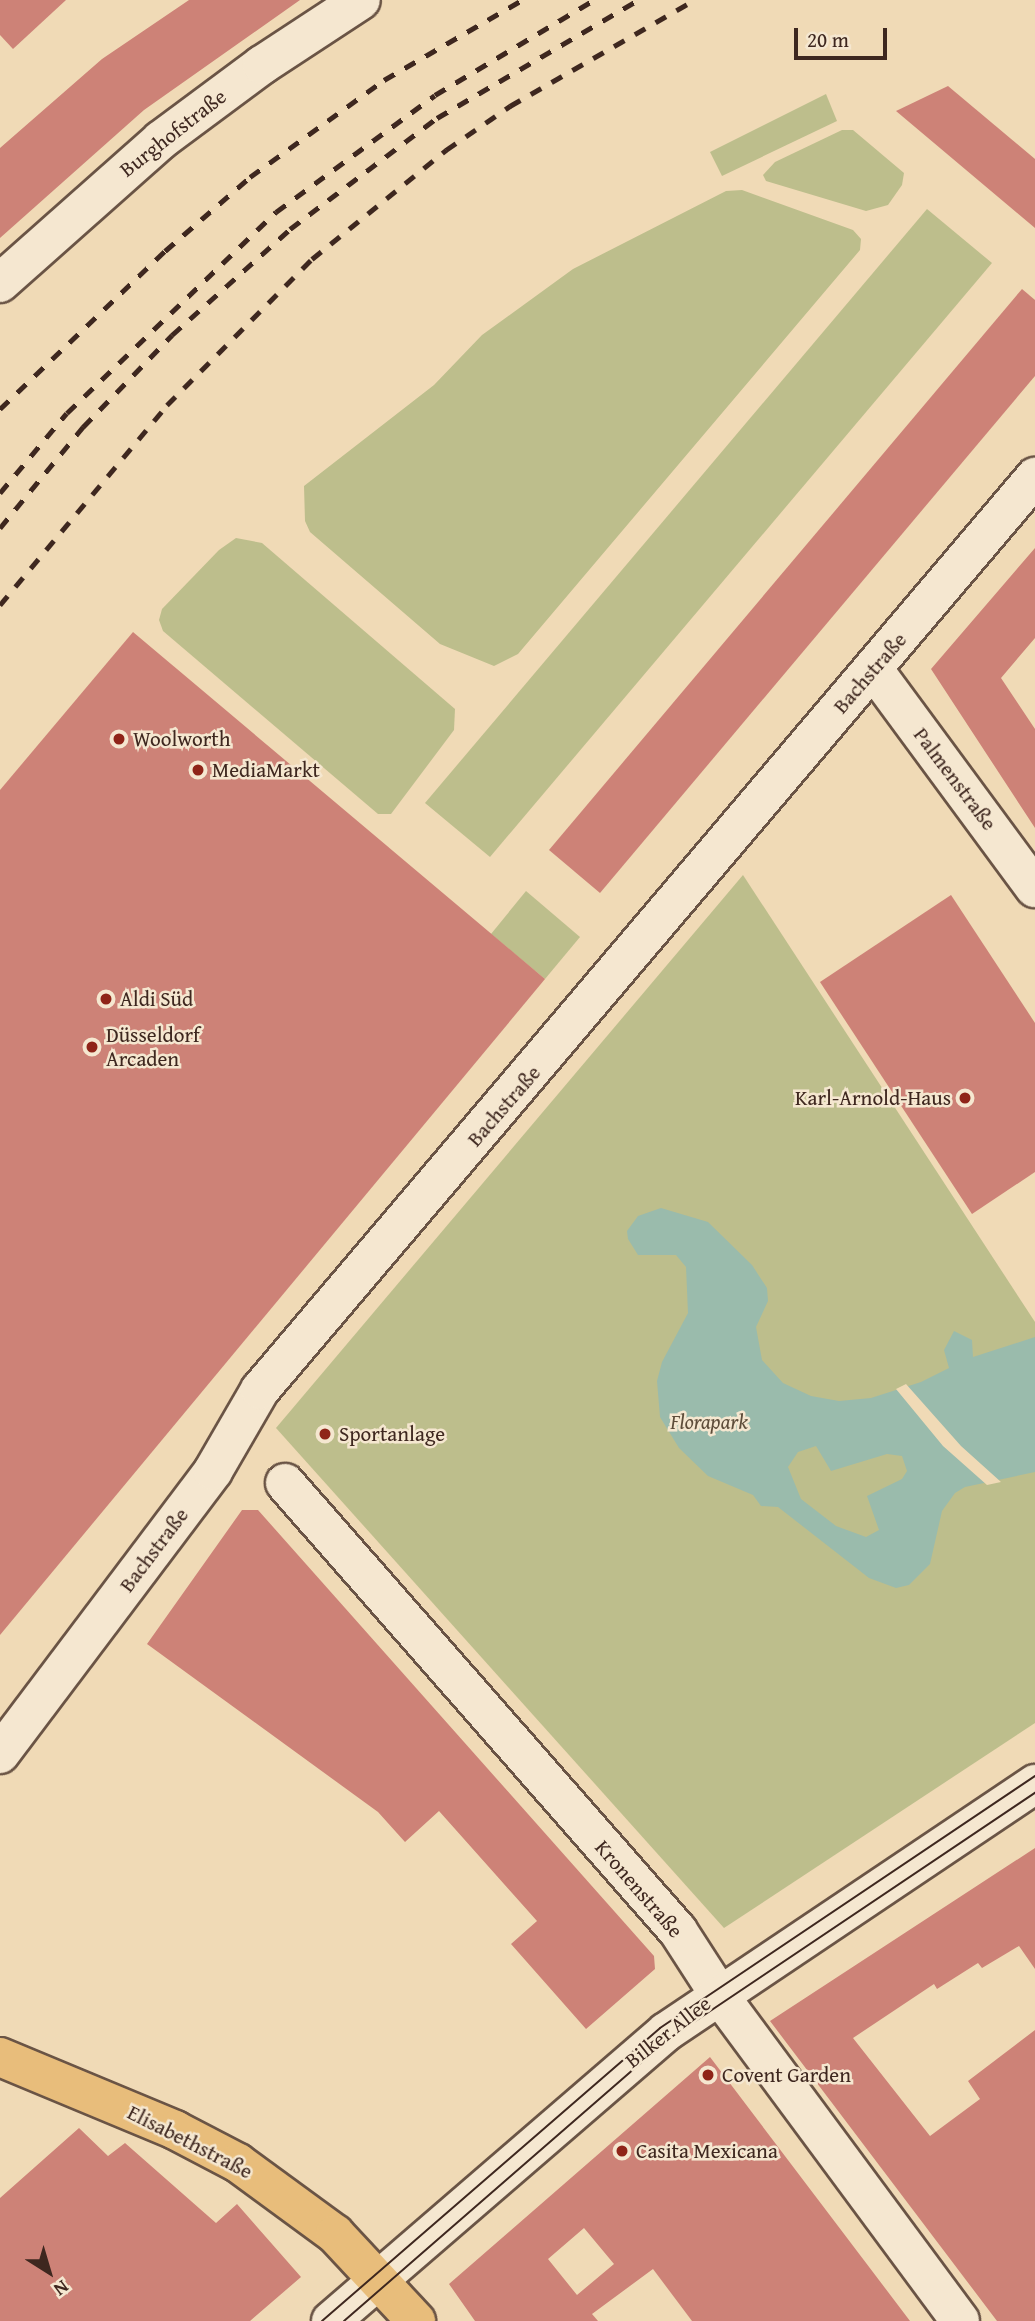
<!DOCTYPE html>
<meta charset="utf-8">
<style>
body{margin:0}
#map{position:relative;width:1035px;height:2321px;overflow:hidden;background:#f0dab6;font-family:"Gentium Book Plus",serif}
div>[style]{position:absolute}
.green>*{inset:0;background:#bdbe8c}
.water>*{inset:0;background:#9abbac}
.pier>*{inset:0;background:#f0dab6}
.building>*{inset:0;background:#cd8277}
.roads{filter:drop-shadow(2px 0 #6a5445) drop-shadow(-2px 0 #6a5445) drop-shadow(0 2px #6a5445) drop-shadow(0 -2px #6a5445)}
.minor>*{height:38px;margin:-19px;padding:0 19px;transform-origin:19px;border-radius:19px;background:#f5e7d0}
.major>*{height:38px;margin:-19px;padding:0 19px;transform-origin:19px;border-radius:19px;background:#e8bd7b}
.tram>*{height:2px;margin:-1px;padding:0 1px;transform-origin:1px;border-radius:1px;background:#3e271f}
.rail>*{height:5px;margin-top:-2.5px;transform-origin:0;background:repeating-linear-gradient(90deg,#3e271f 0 12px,transparent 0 24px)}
.dots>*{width:19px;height:19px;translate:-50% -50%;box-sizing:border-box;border:4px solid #f5e7d0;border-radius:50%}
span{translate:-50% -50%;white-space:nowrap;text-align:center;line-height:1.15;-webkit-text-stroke:5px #f5e7d0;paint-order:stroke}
.street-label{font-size:21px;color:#3e271f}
.poi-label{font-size:21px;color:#3e271f}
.left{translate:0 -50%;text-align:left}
.right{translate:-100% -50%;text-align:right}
.park-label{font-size:21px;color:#5e4d3a;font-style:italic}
.north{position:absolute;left:14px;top:2237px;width:70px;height:70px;-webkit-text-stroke:5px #f5e7d0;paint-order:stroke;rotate:143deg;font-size:19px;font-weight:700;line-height:28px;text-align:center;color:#3e271f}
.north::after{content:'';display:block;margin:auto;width:24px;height:32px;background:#3e271f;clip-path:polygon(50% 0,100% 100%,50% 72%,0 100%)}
.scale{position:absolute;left:794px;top:28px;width:93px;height:32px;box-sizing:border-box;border:4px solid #3e271f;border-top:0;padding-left:9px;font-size:21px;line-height:24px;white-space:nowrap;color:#3e271f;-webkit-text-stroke:5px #f5e7d0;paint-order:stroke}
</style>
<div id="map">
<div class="green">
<div style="clip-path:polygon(826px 94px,837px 121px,722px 176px,710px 152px)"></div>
<div style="clip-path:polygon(842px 130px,853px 130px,904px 173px,902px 185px,888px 205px,866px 211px,766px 181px,763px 175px,775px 162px)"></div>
<div style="clip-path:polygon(726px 191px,742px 190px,853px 230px,861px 239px,860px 250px,518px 654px,494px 666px,440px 644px,310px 532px,305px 521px,304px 486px,434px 385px,482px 335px,573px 269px)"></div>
<div style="clip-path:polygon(927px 209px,992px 263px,490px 857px,425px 803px)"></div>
<div style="clip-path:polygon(236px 538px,262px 543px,455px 709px,454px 730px,391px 814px,378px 814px,163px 631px,159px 620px,162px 609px,219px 550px)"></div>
<div style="clip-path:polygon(743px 875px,1035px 1322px,1035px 1723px,724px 1928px,276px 1428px)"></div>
<div style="clip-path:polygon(526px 891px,580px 937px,545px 979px,491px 934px)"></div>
</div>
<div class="water">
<div style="clip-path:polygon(evenodd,661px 1208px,708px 1222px,752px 1265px,767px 1288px,768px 1301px,756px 1327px,762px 1360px,783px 1383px,811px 1396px,839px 1401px,871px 1398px,921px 1382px,949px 1368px,944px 1350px,954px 1331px,972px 1340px,973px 1357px,1035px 1337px,1035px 1472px,965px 1487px,955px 1493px,942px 1511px,930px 1564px,909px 1585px,896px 1588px,869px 1578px,778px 1507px,761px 1506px,753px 1495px,708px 1476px,679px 1448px,660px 1417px,657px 1381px,662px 1362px,688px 1313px,686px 1267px,676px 1255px,638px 1255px,628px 1239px,627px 1231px,638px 1216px,661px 1208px,816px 1446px,831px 1471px,887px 1454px,902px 1456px,907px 1471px,902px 1479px,867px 1496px,879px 1530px,866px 1537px,836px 1526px,801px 1499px,788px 1467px,798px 1452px,816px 1446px)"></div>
</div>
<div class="pier">
<div style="clip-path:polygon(906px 1384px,961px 1446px,1001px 1482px,987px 1485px,943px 1446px,896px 1389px)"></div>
</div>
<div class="building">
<div style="clip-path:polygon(0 0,66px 0,13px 49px,0 35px)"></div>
<div style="clip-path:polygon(189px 0,300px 0,144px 110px,0 238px,0 148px,102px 59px)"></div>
<div style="clip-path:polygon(948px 86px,1035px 159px,1035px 228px,896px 111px)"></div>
<div style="clip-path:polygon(1022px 289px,1035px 300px,1035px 376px,600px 893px,549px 850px)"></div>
<div style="clip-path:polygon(1035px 548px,1035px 638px,1001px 678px,1035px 729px,1035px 828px,931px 669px)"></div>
<div style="clip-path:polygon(133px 632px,545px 979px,0 1635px,0 790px)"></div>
<div style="clip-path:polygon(951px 895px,1035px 1023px,1035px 1172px,972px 1214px,820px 982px)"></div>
<div style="clip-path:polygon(242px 1510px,258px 1510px,654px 1956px,655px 1969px,586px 2029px,511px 1944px,537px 1921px,439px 1811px,405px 1842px,378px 1812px,147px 1644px)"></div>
<div style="clip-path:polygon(1035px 1848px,1035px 1969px,1019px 1946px,982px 1968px,978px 1963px,937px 1989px,934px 1984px,853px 2038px,930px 2136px,980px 2099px,968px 2081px,1035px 2030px,1035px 2321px,997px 2321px,770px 2021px)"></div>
<div style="clip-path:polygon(evenodd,710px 2057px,910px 2321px,692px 2321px,653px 2269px,592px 2314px,598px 2321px,475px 2321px,449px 2284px,710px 2057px,584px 2228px,614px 2264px,577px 2295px,548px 2259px,584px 2228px)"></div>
<div style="clip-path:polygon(79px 2128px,108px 2156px,125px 2143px,216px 2223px,237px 2204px,301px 2277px,250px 2321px,0 2321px,0 2198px)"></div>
</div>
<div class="roads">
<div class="minor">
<div style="left:0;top:283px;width:215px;rotate:-41.6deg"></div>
<div style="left:161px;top:140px;width:126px;rotate:-36.6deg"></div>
<div style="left:262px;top:65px;width:118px;rotate:-33.3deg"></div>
<div style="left:874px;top:670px;width:271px;rotate:53.6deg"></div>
<div style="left:285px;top:1483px;width:596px;rotate:48.74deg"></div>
<div style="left:678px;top:1931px;width:81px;rotate:57.1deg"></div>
<div style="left:722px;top:1999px;width:400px;rotate:53.5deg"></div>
<div style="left:0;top:1754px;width:354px;rotate:-53deg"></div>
<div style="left:213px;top:1471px;width:94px;rotate:-59.9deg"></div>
<div style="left:260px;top:1390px;width:1198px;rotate:-49.67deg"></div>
<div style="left:331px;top:2321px;width:442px;rotate:-40.8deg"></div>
<div style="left:666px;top:2032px;width:445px;rotate:-33.9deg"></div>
</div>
<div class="major">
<div style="left:0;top:2057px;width:190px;rotate:22.6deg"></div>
<div style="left:175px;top:2130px;width:71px;rotate:27.6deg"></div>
<div style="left:238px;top:2163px;width:120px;rotate:36.2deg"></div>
<div style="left:335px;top:2234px;width:119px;rotate:47deg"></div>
</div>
</div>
<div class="tram">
<div style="left:322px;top:2321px;width:447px;rotate:-40.9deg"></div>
<div style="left:660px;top:2028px;width:452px;rotate:-33.9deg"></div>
<div style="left:344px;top:2321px;width:432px;rotate:-41deg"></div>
<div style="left:670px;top:2038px;width:440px;rotate:-33.9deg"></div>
</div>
<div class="rail">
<div style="left:0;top:409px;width:228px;rotate:-43.8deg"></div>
<div style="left:165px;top:251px;width:113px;rotate:-41deg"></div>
<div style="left:250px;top:177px;width:165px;rotate:-35.9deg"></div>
<div style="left:384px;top:80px;width:160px;rotate:-30.1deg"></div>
<div style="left:0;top:493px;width:104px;rotate:-50.1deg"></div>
<div style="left:67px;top:413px;width:290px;rotate:-43.9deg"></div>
<div style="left:276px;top:212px;width:197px;rotate:-36.3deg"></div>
<div style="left:435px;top:95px;width:185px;rotate:-30.9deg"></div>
<div style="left:0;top:528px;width:131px;rotate:-50.6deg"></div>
<div style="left:83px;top:427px;width:128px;rotate:-45.9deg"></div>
<div style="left:172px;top:335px;width:159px;rotate:-41.9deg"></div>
<div style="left:290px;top:229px;width:184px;rotate:-37.1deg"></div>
<div style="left:437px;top:118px;width:233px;rotate:-30.4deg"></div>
<div style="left:0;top:605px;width:261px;rotate:-50.1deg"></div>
<div style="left:167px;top:405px;width:206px;rotate:-45.2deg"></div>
<div style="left:312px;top:259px;width:173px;rotate:-39.1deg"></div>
<div style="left:446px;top:150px;width:78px;rotate:-34.5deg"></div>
<div style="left:510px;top:106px;width:212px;rotate:-29.9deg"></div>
</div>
<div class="dots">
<div style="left:119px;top:739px;background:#8f2418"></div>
<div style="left:198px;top:770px;background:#8f2418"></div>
<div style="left:106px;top:999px;background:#8f2418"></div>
<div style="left:92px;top:1047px;background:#8f2418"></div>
<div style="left:965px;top:1098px;background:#8f2418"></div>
<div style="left:325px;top:1434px;background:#8f2418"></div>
<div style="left:708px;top:2075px;background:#8f2418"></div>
<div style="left:622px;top:2151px;background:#8f2418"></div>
</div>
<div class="street-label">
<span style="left:173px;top:133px;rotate:-38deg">Burghofstraße</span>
<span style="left:870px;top:673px;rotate:-49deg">Bachstraße</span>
<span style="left:955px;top:779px;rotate:53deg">Palmenstraße</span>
<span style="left:504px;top:1106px;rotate:-49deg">Bachstraße</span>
<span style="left:154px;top:1550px;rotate:-53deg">Bachstraße</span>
<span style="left:639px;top:1889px;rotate:49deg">Kronenstraße</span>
<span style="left:668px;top:2032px;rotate:-38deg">Bilker Allee</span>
<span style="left:190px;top:2142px;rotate:27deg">Elisabethstraße</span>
</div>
<div class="poi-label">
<span class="left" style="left:133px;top:739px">Woolworth</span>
<span class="left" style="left:212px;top:770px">MediaMarkt</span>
<span class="left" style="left:120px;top:999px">Aldi Süd</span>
<span class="left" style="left:106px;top:1047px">Düsseldorf<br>Arcaden</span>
<span class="right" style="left:951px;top:1098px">Karl-Arnold-Haus</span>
<span class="left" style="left:339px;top:1434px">Sportanlage</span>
<span class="left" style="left:722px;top:2075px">Covent Garden</span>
<span class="left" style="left:636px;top:2151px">Casita Mexicana</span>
</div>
<div class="park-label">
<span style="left:709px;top:1422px">Florapark</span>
</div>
<div class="north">N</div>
<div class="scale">20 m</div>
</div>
